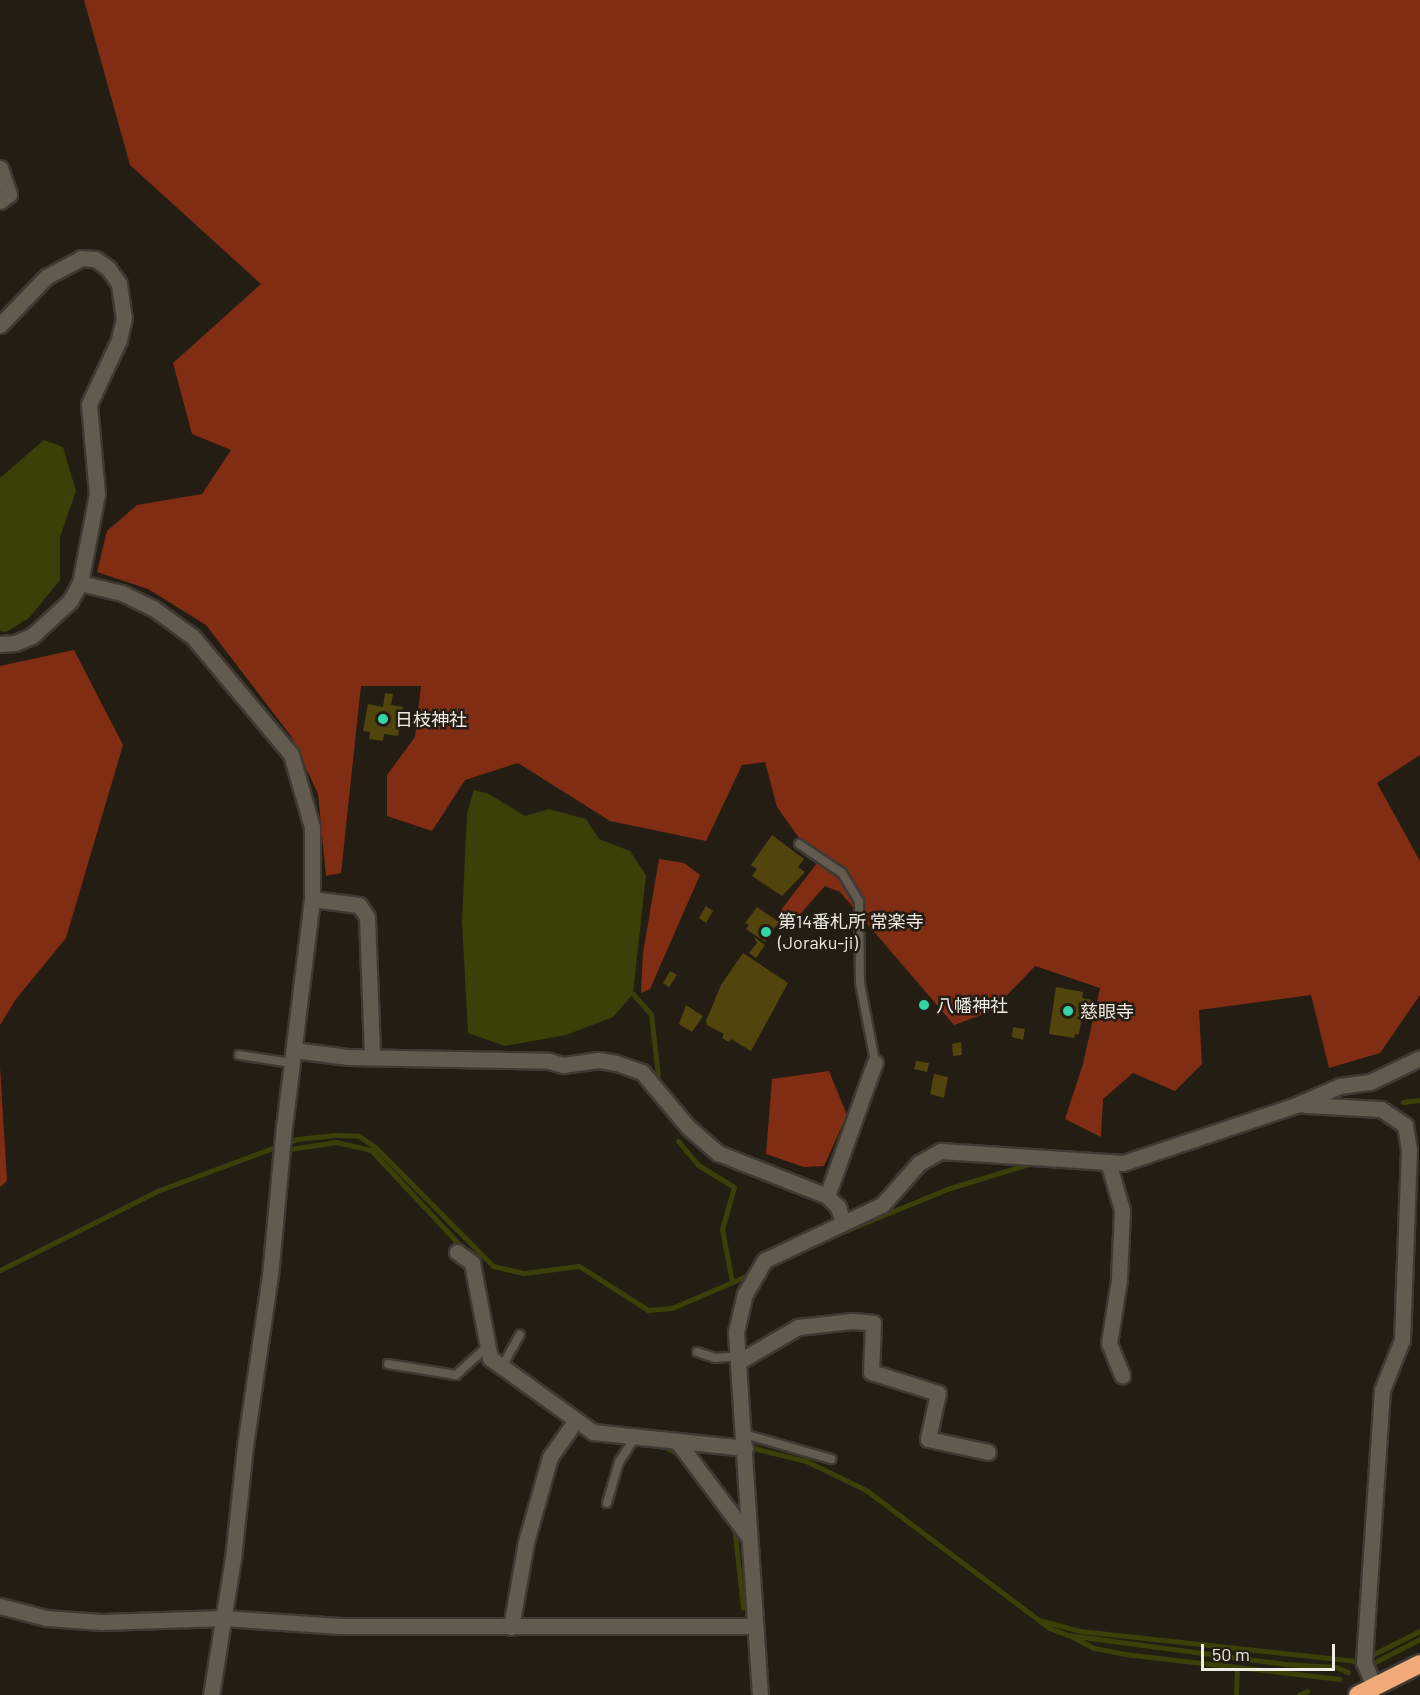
<!DOCTYPE html>
<meta charset="utf-8">
<style>
body{margin:0}
#map{position:relative;width:1420px;height:1695px;overflow:hidden;background:#241d14;font-family:Barlow,"Noto Sans JP",sans-serif}
div>[style]{position:absolute}
.forest>*{inset:0;background:#812d13}
.water>*{inset:0;background:#3c3f08}
.stream>*{height:5px;margin:-2.5px;padding:0 2.5px;transform-origin:2.5px;border-radius:2.5px;background:#3c3f08}
.building>*{inset:0;background:#52440d}
.roads{filter:drop-shadow(2px 0 #3f3934) drop-shadow(-2px 0 #3f3934) drop-shadow(0 2px #3f3934) drop-shadow(0 -2px #3f3934)}
.lane>*{height:8px;margin:-4px;padding:0 4px;transform-origin:4px;border-radius:4px;background:#635b50}
.street>*{height:15px;margin:-7.5px;padding:0 7.5px;transform-origin:7.5px;border-radius:7.5px;background:#635b50}
.highway>*{height:18px;margin:-9px;padding:0 9px;transform-origin:9px;border-radius:9px;background:#f2ab78}
.dots>*{width:16px;height:16px;translate:-50% -50%;box-sizing:border-box;border:3px solid #241d14;border-radius:50%}
span{translate:-50% -50%;white-space:nowrap;text-align:center;line-height:1.15;-webkit-text-stroke:5px #241d14;paint-order:stroke}
.poi-label{font-size:18px;color:#f0ebe4}
.left{translate:0 -50%;text-align:left}
.scale{position:absolute;left:1201px;top:1644px;width:134px;height:27px;box-sizing:border-box;border:3px solid #f0ebe4;border-top:0;padding-left:8px;font-size:18px;line-height:21px;white-space:nowrap;color:#f0ebe4;-webkit-text-stroke:4px #241d14;paint-order:stroke}
</style>
<div id="map">
<div class="forest">
<div style="clip-path:polygon(84px 0,1420px 0,1420px 755px,1377px 783px,1420px 861px,1420px 995px,1380px 1053px,1329px 1068px,1311px 995px,1199px 1010px,1202px 1064px,1175px 1091px,1133px 1073px,1103px 1099px,1101px 1137px,1065px 1119px,1083px 1064px,1100px 988px,1035px 966px,992px 1011px,954px 1025px,840px 892px,825px 886px,794px 921px,781px 910px,817px 863px,777px 807px,765px 762px,742px 765px,706px 841px,610px 821px,518px 763px,465px 780px,432px 831px,387px 816px,387px 775px,415px 737px,421px 686px,361px 686px,341px 873px,326px 876px,318px 794px,291px 736px,206px 625px,148px 589px,97px 572px,107px 531px,137px 505px,202px 494px,231px 450px,192px 434px,173px 363px,261px 284px,130px 165px)"></div>
<div style="clip-path:polygon(74px 650px,123px 745px,66px 938px,16px 999px,0 1025px,0 666px)"></div>
<div style="clip-path:polygon(659px 859px,684px 863px,700px 875px,650px 989px,641px 993px,643px 953px)"></div>
<div style="clip-path:polygon(0 1067px,7px 1181px,0 1187px)"></div>
<div style="clip-path:polygon(829px 1071px,847px 1115px,824px 1166px,804px 1167px,766px 1154px,772px 1079px)"></div>
</div>
<div class="water">
<div style="clip-path:polygon(44px 440px,63px 447px,76px 491px,60px 537px,60px 580px,29px 618px,6px 632px,0 631px,0 478px)"></div>
<div style="clip-path:polygon(474px 790px,489px 794px,525px 816px,549px 809px,586px 819px,599px 839px,630px 851px,646px 875px,633px 994px,613px 1017px,566px 1035px,505px 1046px,468px 1033px,462px 921px,467px 813px)"></div>
</div>
<div class="stream">
<div style="left:633px;top:994px;width:27px;rotate:48deg"></div>
<div style="left:651px;top:1014px;width:61px;rotate:83.5deg"></div>
<div style="left:1403px;top:1102px;width:17px;rotate:-7deg"></div>
<div style="left:678px;top:1141px;width:31px;rotate:50deg"></div>
<div style="left:698px;top:1165px;width:42px;rotate:31.4deg"></div>
<div style="left:734px;top:1187px;width:44px;rotate:105.9deg"></div>
<div style="left:722px;top:1229px;width:54px;rotate:79.3deg"></div>
<div style="left:283px;top:1150px;width:54px;rotate:-8.6deg"></div>
<div style="left:336px;top:1142px;width:36px;rotate:13deg"></div>
<div style="left:371px;top:1150px;width:127px;rotate:46.9deg"></div>
<div style="left:830px;top:1237px;width:126px;rotate:-22.3deg"></div>
<div style="left:947px;top:1189px;width:86px;rotate:-17deg"></div>
<div style="left:0;top:1270px;width:176px;rotate:-26.7deg"></div>
<div style="left:157px;top:1191px;width:149px;rotate:-20.4deg"></div>
<div style="left:297px;top:1139px;width:39px;rotate:-6deg"></div>
<div style="left:336px;top:1135px;width:23px;rotate:2deg"></div>
<div style="left:359px;top:1136px;width:19px;rotate:35deg"></div>
<div style="left:375px;top:1147px;width:168px;rotate:45.2deg"></div>
<div style="left:493px;top:1266px;width:32px;rotate:13deg"></div>
<div style="left:524px;top:1273px;width:55px;rotate:-7.3deg"></div>
<div style="left:579px;top:1266px;width:82px;rotate:32.5deg"></div>
<div style="left:648px;top:1310px;width:24px;rotate:-5deg"></div>
<div style="left:672px;top:1308px;width:86px;rotate:-23.3deg"></div>
<div style="left:665px;top:1447px;width:20px;rotate:27deg"></div>
<div style="left:753px;top:1448px;width:55px;rotate:13.8deg"></div>
<div style="left:806px;top:1461px;width:67px;rotate:25.8deg"></div>
<div style="left:866px;top:1490px;width:229px;rotate:37deg"></div>
<div style="left:1049px;top:1628px;width:20px;rotate:20deg"></div>
<div style="left:1068px;top:1635px;width:218px;rotate:7.6deg"></div>
<div style="left:1284px;top:1664px;width:52px;rotate:3.3deg"></div>
<div style="left:1336px;top:1667px;width:13px;rotate:23deg"></div>
<div style="left:734px;top:1526px;width:82px;rotate:83.7deg"></div>
<div style="left:1043px;top:1621px;width:38px;rotate:15deg"></div>
<div style="left:1080px;top:1631px;width:278px;rotate:6.2deg"></div>
<div style="left:1071px;top:1636px;width:26px;rotate:28deg"></div>
<div style="left:1094px;top:1648px;width:31px;rotate:11deg"></div>
<div style="left:1124px;top:1654px;width:217px;rotate:6.6deg"></div>
<div style="left:1372px;top:1655px;width:54px;rotate:-26.6deg"></div>
<div style="left:1375px;top:1662px;width:51px;rotate:-27.1deg"></div>
<div style="left:1236px;top:1695px;width:27px;rotate:-88deg"></div>
<div style="left:1299px;top:1695px;width:9px;rotate:-27deg"></div>
</div>
<div class="building">
<div style="clip-path:polygon(385px 693px,393px 694px,391px 705px,403px 707px,398px 736px,384px 734px,383px 741px,369px 739px,370px 732px,363px 731px,368px 704px,383px 707px)"></div>
<div style="clip-path:polygon(772px 835px,804px 859px,798px 867px,805px 872px,782px 896px,752px 876px,757px 869px,751px 865px)"></div>
<div style="clip-path:polygon(706px 906px,713px 911px,706px 923px,699px 918px)"></div>
<div style="clip-path:polygon(757px 907px,779px 922px,765px 942px,746px 929px,749px 925px,745px 923px)"></div>
<div style="clip-path:polygon(754px 937px,765px 945px,756px 958px,749px 953px,757px 943px)"></div>
<div style="clip-path:polygon(743px 953px,788px 983px,751px 1051px,731px 1039px,729px 1042px,722px 1038px,724px 1034px,707px 1025px,706px 1021px,721px 985px)"></div>
<div style="clip-path:polygon(670px 971px,677px 975px,669px 987px,663px 983px)"></div>
<div style="clip-path:polygon(1056px 987px,1083px 992px,1082px 998px,1092px 1000px,1089px 1018px,1082px 1017px,1079px 1034px,1075px 1034px,1074px 1038px,1049px 1034px)"></div>
<div style="clip-path:polygon(686px 1005px,703px 1016px,692px 1032px,679px 1024px)"></div>
<div style="clip-path:polygon(1013px 1027px,1025px 1029px,1023px 1040px,1012px 1037px)"></div>
<div style="clip-path:polygon(961px 1042px,962px 1055px,953px 1056px,952px 1044px)"></div>
<div style="clip-path:polygon(916px 1061px,929px 1063px,927px 1072px,914px 1069px)"></div>
<div style="clip-path:polygon(934px 1074px,948px 1077px,944px 1098px,930px 1094px)"></div>
</div>
<div class="roads">
<div class="lane">
<div style="left:799px;top:844px;width:52px;rotate:34deg"></div>
<div style="left:842px;top:873px;width:33px;rotate:59deg"></div>
<div style="left:859px;top:901px;width:82px;rotate:89.3deg"></div>
<div style="left:860px;top:983px;width:80px;rotate:79.2deg"></div>
<div style="left:239px;top:1055px;width:54px;rotate:8.6deg"></div>
<div style="left:697px;top:1352px;width:19px;rotate:18deg"></div>
<div style="left:715px;top:1358px;width:24px;rotate:-5deg"></div>
<div style="left:388px;top:1364px;width:69px;rotate:9.2deg"></div>
<div style="left:456px;top:1375px;width:43px;rotate:-42.2deg"></div>
<div style="left:502px;top:1367px;width:37px;rotate:-61deg"></div>
<div style="left:744px;top:1434px;width:91px;rotate:16deg"></div>
<div style="left:607px;top:1503px;width:43px;rotate:-73.7deg"></div>
<div style="left:619px;top:1462px;width:31px;rotate:-57deg"></div>
</div>
<div class="street">
<div style="left:0;top:168px;width:28px;rotate:71deg"></div>
<div style="left:9px;top:194px;width:11px;rotate:142deg"></div>
<div style="left:0;top:325px;width:66px;rotate:-46.2deg"></div>
<div style="left:46px;top:277px;width:40px;rotate:-28deg"></div>
<div style="left:81px;top:258px;width:14px;rotate:4deg"></div>
<div style="left:95px;top:259px;width:16px;rotate:35deg"></div>
<div style="left:108px;top:268px;width:19px;rotate:55deg"></div>
<div style="left:119px;top:284px;width:34px;rotate:82deg"></div>
<div style="left:124px;top:318px;width:23px;rotate:103deg"></div>
<div style="left:119px;top:340px;width:71px;rotate:115.1deg"></div>
<div style="left:89px;top:404px;width:90px;rotate:84.9deg"></div>
<div style="left:97px;top:494px;width:91px;rotate:100.8deg"></div>
<div style="left:80px;top:583px;width:21px;rotate:119deg"></div>
<div style="left:70px;top:601px;width:52px;rotate:137.4deg"></div>
<div style="left:32px;top:636px;width:18px;rotate:158deg"></div>
<div style="left:15px;top:643px;width:15px;rotate:176deg"></div>
<div style="left:80px;top:583px;width:43px;rotate:13.4deg"></div>
<div style="left:122px;top:593px;width:34px;rotate:26deg"></div>
<div style="left:153px;top:608px;width:49px;rotate:35.9deg"></div>
<div style="left:193px;top:637px;width:153px;rotate:50.1deg"></div>
<div style="left:291px;top:754px;width:76px;rotate:74deg"></div>
<div style="left:312px;top:827px;width:72px;rotate:90deg"></div>
<div style="left:312px;top:899px;width:239px;rotate:97deg"></div>
<div style="left:283px;top:1136px;width:140px;rotate:95.3deg"></div>
<div style="left:270px;top:1275px;width:173px;rotate:98.3deg"></div>
<div style="left:245px;top:1446px;width:113px;rotate:96.1deg"></div>
<div style="left:233px;top:1558px;width:139px;rotate:99.1deg"></div>
<div style="left:312px;top:899px;width:47px;rotate:7.3deg"></div>
<div style="left:359px;top:905px;width:14px;rotate:56deg"></div>
<div style="left:367px;top:917px;width:139px;rotate:87.9deg"></div>
<div style="left:294px;top:1050px;width:54px;rotate:7.4deg"></div>
<div style="left:348px;top:1057px;width:201px;rotate:1.1deg"></div>
<div style="left:549px;top:1061px;width:15px;rotate:16deg"></div>
<div style="left:563px;top:1065px;width:36px;rotate:-8deg"></div>
<div style="left:599px;top:1060px;width:17px;rotate:10deg"></div>
<div style="left:616px;top:1063px;width:28px;rotate:19deg"></div>
<div style="left:642px;top:1072px;width:72px;rotate:50.1deg"></div>
<div style="left:688px;top:1127px;width:40px;rotate:41deg"></div>
<div style="left:718px;top:1153px;width:117px;rotate:21.5deg"></div>
<div style="left:827px;top:1196px;width:16px;rotate:45deg"></div>
<div style="left:838px;top:1207px;width:16px;rotate:72deg"></div>
<div style="left:1305px;top:1105px;width:76px;rotate:3deg"></div>
<div style="left:1381px;top:1109px;width:29px;rotate:34deg"></div>
<div style="left:1405px;top:1125px;width:24px;rotate:81deg"></div>
<div style="left:1409px;top:1149px;width:191px;rotate:92.1deg"></div>
<div style="left:1402px;top:1340px;width:54px;rotate:111.8deg"></div>
<div style="left:1382px;top:1390px;width:273px;rotate:93.8deg"></div>
<div style="left:1364px;top:1662px;width:27px;rotate:68deg"></div>
<div style="left:1108px;top:1162px;width:50px;rotate:73.7deg"></div>
<div style="left:1122px;top:1210px;width:70px;rotate:92.5deg"></div>
<div style="left:1119px;top:1280px;width:64px;rotate:99deg"></div>
<div style="left:1109px;top:1343px;width:35px;rotate:68deg"></div>
<div style="left:827px;top:1196px;width:142px;rotate:-70.3deg"></div>
<div style="left:457px;top:1252px;width:19px;rotate:36deg"></div>
<div style="left:472px;top:1263px;width:97px;rotate:79.3deg"></div>
<div style="left:490px;top:1358px;width:127px;rotate:35.7deg"></div>
<div style="left:593px;top:1432px;width:153px;rotate:6deg"></div>
<div style="left:738px;top:1362px;width:69px;rotate:-30.3deg"></div>
<div style="left:798px;top:1327px;width:54px;rotate:-6.3deg"></div>
<div style="left:852px;top:1321px;width:21px;rotate:5deg"></div>
<div style="left:873px;top:1323px;width:49px;rotate:92.3deg"></div>
<div style="left:871px;top:1372px;width:70px;rotate:17.4deg"></div>
<div style="left:938px;top:1393px;width:47px;rotate:102.3deg"></div>
<div style="left:928px;top:1439px;width:61px;rotate:12.2deg"></div>
<div style="left:677px;top:1441px;width:119px;rotate:53.2deg"></div>
<div style="left:0;top:1606px;width:48px;rotate:14.6deg"></div>
<div style="left:46px;top:1618px;width:56px;rotate:4.1deg"></div>
<div style="left:102px;top:1622px;width:121px;rotate:-1.9deg"></div>
<div style="left:223px;top:1618px;width:117px;rotate:3.9deg"></div>
<div style="left:340px;top:1626px;width:415px"></div>
<div style="left:511px;top:1627px;width:86px;rotate:-80deg"></div>
<div style="left:526px;top:1542px;width:88px;rotate:-74.2deg"></div>
<div style="left:550px;top:1457px;width:45px;rotate:-54.9deg"></div>
<div style="left:760px;top:1695px;width:364px;rotate:-93.8deg"></div>
<div style="left:736px;top:1332px;width:39px;rotate:-77deg"></div>
<div style="left:745px;top:1294px;width:39px;rotate:-60deg"></div>
<div style="left:765px;top:1260px;width:129px;rotate:-25.2deg"></div>
<div style="left:882px;top:1205px;width:56px;rotate:-48.6deg"></div>
<div style="left:919px;top:1163px;width:25px;rotate:-29deg"></div>
<div style="left:941px;top:1151px;width:182px;rotate:3.8deg"></div>
<div style="left:1123px;top:1163px;width:182px;rotate:-18.5deg"></div>
<div style="left:1296px;top:1105px;width:48px;rotate:-23.4deg"></div>
<div style="left:1340px;top:1086px;width:30px;rotate:-8deg"></div>
<div style="left:1370px;top:1082px;width:55px;rotate:-25.6deg"></div>
</div>
<div class="highway">
<div style="left:1358px;top:1695px;width:69px;rotate:-26.6deg"></div>
</div>
</div>
<div class="dots">
<div style="left:383px;top:719px;background:#35d4a7"></div>
<div style="left:766px;top:932px;background:#35d4a7"></div>
<div style="left:924px;top:1005px;background:#35d4a7"></div>
<div style="left:1068px;top:1011px;background:#35d4a7"></div>
</div>
<div class="poi-label">
<span class="left" style="left:395px;top:719px">日枝神社</span>
<span class="left" style="left:778px;top:932px">第14番札所 常楽寺<br>(Joraku-ji)</span>
<span class="left" style="left:936px;top:1005px">八幡神社</span>
<span class="left" style="left:1080px;top:1011px">慈眼寺</span>
</div>
<div class="scale">50 m</div>
</div>
